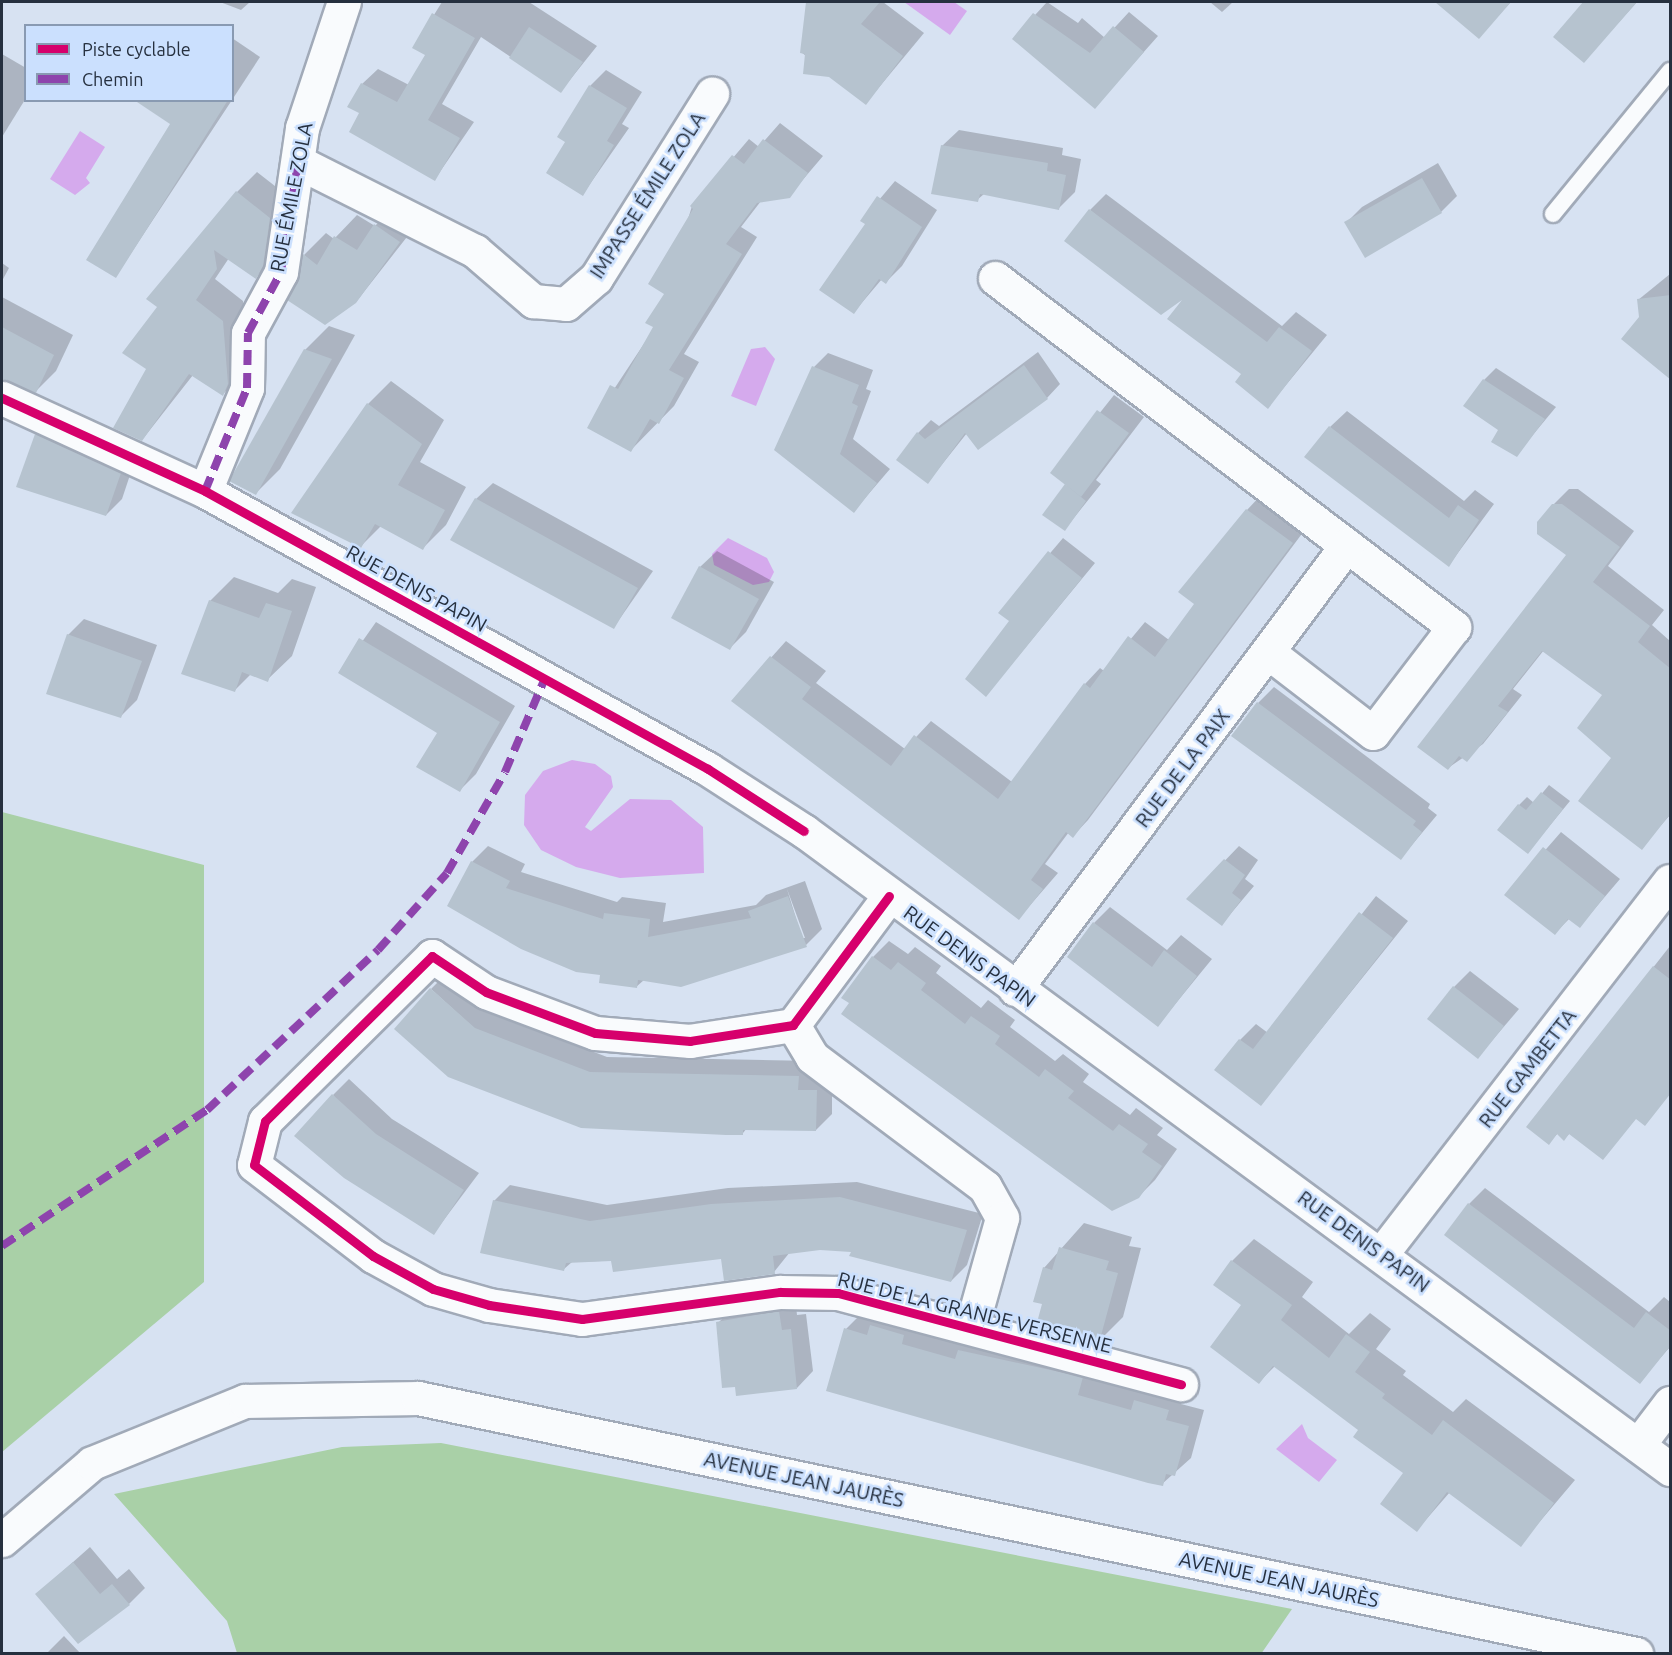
<!DOCTYPE html>
<meta charset="utf-8">
<style>
body{margin:0}
#map{position:relative;width:1672px;height:1655px;overflow:hidden;background:#d7e2f2;font-family:Ubuntu,sans-serif}
div>[style]{position:absolute}
.green>*{inset:0;background:#a9d0a7}
.water>*{inset:0;background:#d5aaed}
.shadow>*{inset:0;background:#0003}
.building>*{inset:0;background:#b6c3cf}
.roads{filter:drop-shadow(2px 0 #a1aab8) drop-shadow(-2px 0 #a1aab8) drop-shadow(0 2px #a1aab8) drop-shadow(0 -2px #a1aab8)}
.lane>*{height:16px;margin:-8px;padding:0 8px;transform-origin:8px;border-radius:8px;background:#f9fbfd}
.street>*{height:33px;margin:-16.5px;padding:0 16.5px;transform-origin:16.5px;border-radius:16.5px;background:#f9fbfd}
.secondary>*{height:33px;margin:-16.5px;padding:0 16.5px;transform-origin:16.5px;border-radius:16.5px;background:#f9fbfd}
.quiet>*{height:8px;margin-top:-4px;transform-origin:0;background:repeating-linear-gradient(90deg,#8e44ad 0 15px,transparent 0 23px)}
.cycleway>*{height:9px;margin:-4.5px;padding:0 4.5px;transform-origin:4.5px;border-radius:4.5px;background:#d6006c}
span{translate:-50% -50%;white-space:nowrap;text-align:center;line-height:1.15;-webkit-text-stroke:5px #cbe0fe;paint-order:stroke}
.street-label{font-size:20px;color:#26303f}
.frame{position:absolute;inset:0;border:3px solid #26303f;pointer-events:none}
.legend{position:absolute;left:24px;top:24px;width:210px;height:78px;box-sizing:border-box;background:#cbe0fe;border:2px solid #899ab2;margin:0;padding:8px 10px;list-style:none;font-size:18px;color:#26303f}
.legend li{display:flex;align-items:center;gap:12px;height:30px}
.legend b{width:30px;border:2px solid #899ab2}
</style>
<div id="map">
<div class="green">
<div style="clip-path:polygon(2px 812px,204px 865px,204px 1282px,2px 1452px)"></div>
<div style="clip-path:polygon(441px 1443px,1292px 1609px,1261px 1654px,237px 1653px,227px 1621px,114px 1494px,342px 1447px)"></div>
</div>
<div class="water">
<div style="clip-path:polygon(904px 2px,954px 2px,967px 11px,950px 35px)"></div>
<div style="clip-path:polygon(80px 131px,105px 147px,86px 178px,90px 183px,75px 195px,50px 179px)"></div>
<div style="clip-path:polygon(765px 347px,775px 359px,756px 406px,731px 396px,751px 349px)"></div>
<div style="clip-path:polygon(728px 538px,767px 558px,774px 572px,769px 582px,753px 585px,714px 565px,712px 554px)"></div>
<div style="clip-path:polygon(572px 760px,595px 764px,611px 776px,613px 787px,585px 827px,591px 831px,630px 799px,671px 800px,703px 827px,704px 873px,620px 878px,576px 867px,541px 850px,524px 825px,525px 795px,543px 771px)"></div>
<div style="clip-path:polygon(1302px 1424px,1308px 1438px,1337px 1460px,1319px 1482px,1276px 1449px)"></div>
</div>
<div class="shadow">
<div style="clip-path:polygon(220px 2px,250px 2px,241px 10px)"></div>
<div style="clip-path:polygon(442px 2px,529px 2px,597px 46px,561px 91px,481px 37px,442px 104px,474px 122px,435px 179px,361px 113px,362px 84px,378px 69px,409px 85px,427px 54px,414px 47px)"></div>
<div style="clip-path:polygon(808px 2px,883px 2px,924px 33px,866px 103px,801px 52px)"></div>
<div style="clip-path:polygon(1047px 2px,1078px 23px,1082px 18px,1105px 38px,1129px 12px,1158px 36px,1095px 107px,1014px 38px)"></div>
<div style="clip-path:polygon(1210px 2px,1233px 2px,1222px 12px)"></div>
<div style="clip-path:polygon(1437px 2px,1511px 2px,1478px 37px)"></div>
<div style="clip-path:polygon(1585px 2px,1637px 2px,1584px 61px,1555px 37px)"></div>
<div style="clip-path:polygon(232px 38px,260px 57px,232px 100px)"></div>
<div style="clip-path:polygon(2px 54px,26px 68px,26px 98px,2px 137px)"></div>
<div style="clip-path:polygon(606px 70px,642px 92px,622px 124px,629px 128px,583px 194px,567px 142px,590px 86px)"></div>
<div style="clip-path:polygon(166px 100px,232px 100px,116px 276px,172px 124px)"></div>
<div style="clip-path:polygon(780px 123px,823px 156px,789px 196px,761px 201px,741px 227px,757px 237px,684px 354px,699px 362px,674px 406px,631px 450px,589px 427px,655px 327px,692px 206px,749px 139px,759px 147px)"></div>
<div style="clip-path:polygon(959px 130px,1063px 148px,1062px 155px,1081px 159px,1075px 192px,1059px 208px,984px 194px,977px 200px,942px 146px)"></div>
<div style="clip-path:polygon(1438px 163px,1457px 196px,1441px 212px,1346px 223px,1362px 207px)"></div>
<div style="clip-path:polygon(257px 172px,289px 197px,276px 257px,256px 277px,229px 258px,215px 279px,243px 301px,248px 345px,243px 375px,223px 394px,193px 375px,142px 440px,159px 307px,237px 192px)"></div>
<div style="clip-path:polygon(895px 181px,937px 210px,902px 266px,886px 282px,882px 279px,854px 312px,867px 224px,862px 220px)"></div>
<div style="clip-path:polygon(1106px 194px,1282px 326px,1296px 312px,1327px 335px,1268px 407px,1188px 295px,1090px 210px)"></div>
<div style="clip-path:polygon(397px 203px,421px 219px,356px 302px,304px 255px,326px 233px,334px 239px,357px 215px,375px 226px)"></div>
<div style="clip-path:polygon(2px 263px,9px 268px,2px 281px)"></div>
<div style="clip-path:polygon(1670px 274px,1670px 378px,1638px 300px)"></div>
<div style="clip-path:polygon(2px 297px,73px 335px,56px 371px,36px 391px,2px 379px)"></div>
<div style="clip-path:polygon(329px 326px,355px 335px,280px 469px,256px 493px,305px 350px)"></div>
<div style="clip-path:polygon(1038px 352px,1060px 384px,1047px 398px,967px 433px,928px 482px,918px 433px,931px 420px,939px 426px)"></div>
<div style="clip-path:polygon(828px 353px,873px 370px,866px 389px,871px 391px,853px 439px,890px 469px,854px 511px,814px 367px)"></div>
<div style="clip-path:polygon(1496px 368px,1556px 407px,1516px 455px,1501px 430px,1484px 380px)"></div>
<div style="clip-path:polygon(391px 381px,444px 420px,420px 462px,466px 487px,446px 525px,423px 548px,381px 526px,361px 546px,368px 404px)"></div>
<div style="clip-path:polygon(1114px 395px,1144px 417px,1096px 480px,1101px 484px,1065px 529px,1067px 484px,1052px 473px)"></div>
<div style="clip-path:polygon(1347px 411px,1464px 501px,1475px 490px,1494px 504px,1449px 565px,1330px 427px)"></div>
<div style="clip-path:polygon(52px 418px,136px 457px,122px 499px,106px 515px,18px 486px,36px 435px)"></div>
<div style="clip-path:polygon(493px 483px,653px 571px,614px 627px,476px 499px)"></div>
<div style="clip-path:polygon(1569px 489px,1578px 489px,1634px 531px,1608px 566px,1664px 610px,1652px 625px,1670px 641px,1670px 815px,1641px 848px,1613px 758px,1604px 695px,1544px 650px,1513px 689px,1522px 695px,1483px 744px,1448px 768px,1568px 554px,1553px 505px)"></div>
<div style="clip-path:polygon(1262px 494px,1307px 527px,1088px 820px,1073px 836px,1069px 832px,1045px 864px,1058px 873px,1019px 918px,733px 700px,786px 641px,826px 671px,816px 683px,905px 749px,931px 721px,1012px 782px,1085px 684px,1100px 668px,1104px 671px,1145px 622px,1169px 640px,1197px 603px,1247px 510px)"></div>
<div style="clip-path:polygon(1063px 538px,1095px 563px,986px 695px,1011px 621px,1000px 612px)"></div>
<div style="clip-path:polygon(717px 551px,774px 582px,746px 632px,730px 648px,700px 567px)"></div>
<div style="clip-path:polygon(234px 577px,278px 593px,292px 579px,316px 587px,292px 656px,267px 680px,251px 674px,235px 690px,210px 601px)"></div>
<div style="clip-path:polygon(84px 619px,157px 645px,137px 700px,121px 716px,68px 635px)"></div>
<div style="clip-path:polygon(376px 622px,515px 706px,476px 774px,460px 790px,439px 732px,340px 673px)"></div>
<div style="clip-path:polygon(1274px 687px,1430px 804px,1428px 808px,1437px 815px,1401px 858px,1258px 703px)"></div>
<div style="clip-path:polygon(1549px 785px,1570px 801px,1528px 852px,1519px 805px,1527px 797px,1534px 803px)"></div>
<div style="clip-path:polygon(1561px 832px,1620px 879px,1580px 926px,1570px 918px,1555px 933px,1506px 895px)"></div>
<div style="clip-path:polygon(evenodd,488px 846px,525px 864px,521px 872px,617px 902px,622px 897px,666px 903px,663px 922px,756px 905px,766px 895px,805px 881px,822px 929px,806px 945px,644px 980px,636px 987px,601px 974px,472px 862px,488px 846px,787px 889px,805px 938px,802px 938px,787px 889px)"></div>
<div style="clip-path:polygon(1239px 846px,1258px 860px,1245px 879px,1254px 886px,1222px 924px,1188px 899px)"></div>
<div style="clip-path:polygon(1376px 896px,1408px 921px,1261px 1104px,1240px 1040px,1256px 1024px,1268px 1033px)"></div>
<div style="clip-path:polygon(1110px 907px,1167px 950px,1181px 935px,1212px 959px,1158px 1025px,1094px 923px)"></div>
<div style="clip-path:polygon(889px 941px,908px 954px,915px 947px,941px 966px,936px 973px,981px 1008px,988px 1000px,1015px 1020px,1010px 1027px,1055px 1061px,1063px 1054px,1089px 1074px,1083px 1082px,1130px 1115px,1136px 1108px,1163px 1128px,1157px 1135px,1177px 1149px,1155px 1180px,1138px 1197px,851px 1002px,873px 957px)"></div>
<div style="clip-path:polygon(1670px 946px,1670px 1077px,1603px 1158px,1570px 1133px,1564px 1139px,1558px 1133px,1549px 1143px,1528px 1127px)"></div>
<div style="clip-path:polygon(1470px 971px,1519px 1009px,1478px 1057px,1454px 987px)"></div>
<div style="clip-path:polygon(447px 973px,492px 1013px,607px 1057px,814px 1061px,832px 1075px,832px 1114px,816px 1130px,747px 1128px,743px 1133px,581px 1126px,431px 989px)"></div>
<div style="clip-path:polygon(349px 1079px,392px 1119px,479px 1173px,434px 1233px,333px 1095px)"></div>
<div style="clip-path:polygon(857px 1182px,983px 1214px,967px 1265px,951px 1281px,853px 1250px,820px 1248px,790px 1252px,774px 1272px,723px 1257px,572px 1262px,564px 1269px,494px 1201px,510px 1185px,607px 1205px,728px 1188px)"></div>
<div style="clip-path:polygon(1485px 1188px,1649px 1312px,1664px 1297px,1670px 1302px,1670px 1347px,1639px 1382px,1469px 1204px)"></div>
<div style="clip-path:polygon(1084px 1223px,1132px 1237px,1129px 1246px,1141px 1248px,1123px 1317px,1099px 1341px,1044px 1303px,1044px 1268px)"></div>
<div style="clip-path:polygon(1254px 1239px,1313px 1282px,1302px 1297px,1349px 1334px,1370px 1313px,1391px 1329px,1376px 1349px,1406px 1371px,1403px 1375px,1453px 1412px,1466px 1399px,1575px 1480px,1520px 1545px,1450px 1492px,1417px 1530px,1405px 1473px,1360px 1430px,1275px 1366px,1259px 1382px,1232px 1261px)"></div>
<div style="clip-path:polygon(795px 1296px,797px 1315px,806px 1314px,813px 1371px,797px 1388px,718px 1323px,734px 1307px)"></div>
<div style="clip-path:polygon(862px 1313px,1098px 1361px,1093px 1379px,1144px 1393px,1152px 1385px,1184px 1394px,1181px 1404px,1204px 1410px,1191px 1458px,1162px 1484px,846px 1329px)"></div>
<div style="clip-path:polygon(90px 1547px,117px 1579px,129px 1569px,145px 1588px,129px 1604px,37px 1594px)"></div>
<div style="clip-path:polygon(64px 1636px,81px 1654px,46px 1654px)"></div>
</div>
<div class="building">
<div style="clip-path:polygon(806px 2px,880px 2px,861px 24px,903px 56px,866px 105px,829px 77px,803px 74px,805px 54px,800px 53px)"></div>
<div style="clip-path:polygon(1435px 2px,1511px 2px,1479px 39px)"></div>
<div style="clip-path:polygon(1583px 2px,1637px 2px,1584px 63px,1553px 37px)"></div>
<div style="clip-path:polygon(432px 13px,475px 38px,428px 120px,460px 138px,435px 181px,349px 132px,359px 113px,347px 107px,361px 83px,397px 102px,425px 55px,412px 48px)"></div>
<div style="clip-path:polygon(1033px 13px,1090px 53px,1113px 26px,1144px 52px,1095px 109px,1012px 39px)"></div>
<div style="clip-path:polygon(529px 27px,583px 62px,561px 93px,509px 58px)"></div>
<div style="clip-path:polygon(589px 85px,627px 108px,607px 141px,614px 145px,583px 196px,546px 173px,565px 142px,557px 137px)"></div>
<div style="clip-path:polygon(134px 100px,228px 100px,116px 278px,86px 260px,170px 124px)"></div>
<div style="clip-path:polygon(763px 139px,808px 173px,790px 198px,757px 203px,726px 244px,742px 254px,669px 370px,684px 378px,659px 424px,650px 419px,631px 452px,587px 428px,610px 385px,618px 389px,653px 327px,645px 323px,664px 294px,648px 284px,693px 209px,690px 206px,732px 155px,744px 164px)"></div>
<div style="clip-path:polygon(941px 145px,1048px 163px,1047px 171px,1066px 175px,1059px 210px,980px 194px,978px 202px,931px 194px)"></div>
<div style="clip-path:polygon(1422px 178px,1442px 213px,1365px 258px,1344px 222px)"></div>
<div style="clip-path:polygon(236px 191px,270px 218px,263px 266px,256px 279px,214px 250px,217px 269px,196px 300px,223px 321px,228px 384px,223px 396px,189px 374px,142px 441px,113px 428px,146px 369px,122px 353px,157px 307px,146px 299px)"></div>
<div style="clip-path:polygon(877px 196px,922px 227px,886px 284px,879px 279px,854px 314px,819px 290px,865px 224px,860px 221px)"></div>
<div style="clip-path:polygon(1089px 209px,1267px 342px,1279px 327px,1312px 351px,1268px 409px,1235px 382px,1241px 374px,1167px 319px,1182px 300px,1161px 315px,1064px 241px)"></div>
<div style="clip-path:polygon(374px 224px,400px 242px,356px 303px,325px 325px,287px 300px,303px 254px,317px 265px,334px 236px,357px 250px)"></div>
<div style="clip-path:polygon(1671px 295px,1671px 380px,1621px 339px,1639px 317px,1637px 299px)"></div>
<div style="clip-path:polygon(2px 327px,54px 355px,36px 393px,2px 379px)"></div>
<div style="clip-path:polygon(304px 349px,332px 359px,256px 495px,229px 481px)"></div>
<div style="clip-path:polygon(1024px 365px,1048px 399px,978px 450px,965px 433px,928px 484px,896px 460px,917px 432px,925px 439px)"></div>
<div style="clip-path:polygon(812px 366px,859px 385px,852px 403px,858px 406px,840px 454px,877px 483px,854px 513px,774px 450px)"></div>
<div style="clip-path:polygon(1483px 379px,1545px 419px,1517px 457px,1491px 442px,1498px 430px,1463px 406px)"></div>
<div style="clip-path:polygon(367px 403px,422px 444px,398px 485px,445px 510px,423px 550px,375px 524px,361px 548px,291px 513px)"></div>
<div style="clip-path:polygon(1097px 410px,1129px 433px,1081px 497px,1050px 473px)"></div>
<div style="clip-path:polygon(1329px 426px,1449px 518px,1458px 505px,1479px 520px,1449px 567px,1304px 457px)"></div>
<div style="clip-path:polygon(35px 434px,121px 473px,106px 516px,16px 487px)"></div>
<div style="clip-path:polygon(1065px 484px,1086px 501px,1065px 531px,1042px 515px)"></div>
<div style="clip-path:polygon(475px 498px,638px 588px,614px 629px,450px 540px)"></div>
<div style="clip-path:polygon(1552px 504px,1562px 504px,1620px 547px,1593px 582px,1650px 626px,1638px 642px,1671px 669px,1671px 813px,1642px 850px,1578px 801px,1611px 758px,1577px 728px,1602px 695px,1542px 651px,1498px 706px,1508px 712px,1467px 762px,1459px 756px,1448px 770px,1417px 747px,1566px 555px,1537px 534px,1537px 522px)"></div>
<div style="clip-path:polygon(1246px 509px,1293px 543px,1073px 838px,1066px 832px,1031px 880px,1043px 889px,1019px 920px,731px 701px,770px 656px,811px 687px,802px 699px,891px 766px,914px 735px,998px 799px,1084px 683px,1090px 688px,1128px 636px,1155px 657px,1194px 604px,1178px 592px)"></div>
<div style="clip-path:polygon(1048px 551px,1082px 578px,986px 697px,965px 679px,1009px 621px,998px 613px)"></div>
<div style="clip-path:polygon(699px 566px,759px 599px,730px 650px,671px 618px)"></div>
<div style="clip-path:polygon(209px 600px,259px 618px,266px 603px,292px 611px,268px 682px,242px 672px,235px 692px,181px 674px)"></div>
<div style="clip-path:polygon(67px 634px,142px 661px,121px 718px,46px 694px)"></div>
<div style="clip-path:polygon(359px 638px,500px 722px,460px 792px,416px 767px,437px 733px,338px 673px)"></div>
<div style="clip-path:polygon(1257px 702px,1416px 821px,1413px 825px,1422px 832px,1401px 860px,1231px 736px)"></div>
<div style="clip-path:polygon(1541px 792px,1563px 809px,1528px 854px,1497px 830px,1518px 804px,1526px 810px)"></div>
<div style="clip-path:polygon(1543px 847px,1605px 896px,1580px 928px,1568px 919px,1555px 935px,1504px 895px)"></div>
<div style="clip-path:polygon(1224px 859px,1245px 875px,1232px 893px,1241px 900px,1222px 926px,1186px 899px)"></div>
<div style="clip-path:polygon(471px 861px,510px 881px,506px 888px,603px 919px,604px 913px,650px 919px,648px 937px,751px 918px,748px 911px,788px 896px,807px 947px,681px 987px,638px 980px,637px 988px,599px 983px,600px 975px,576px 972px,521px 949px,447px 906px)"></div>
<div style="clip-path:polygon(1359px 912px,1393px 938px,1261px 1106px,1214px 1070px,1239px 1039px,1253px 1049px)"></div>
<div style="clip-path:polygon(1093px 922px,1152px 967px,1164px 950px,1197px 976px,1158px 1027px,1067px 957px)"></div>
<div style="clip-path:polygon(872px 956px,891px 970px,898px 962px,926px 983px,921px 990px,965px 1024px,971px 1016px,1000px 1036px,995px 1044px,1039px 1077px,1045px 1069px,1074px 1091px,1068px 1098px,1113px 1131px,1119px 1124px,1148px 1144px,1142px 1152px,1162px 1166px,1139px 1198px,1112px 1211px,841px 1014px,849px 1003px,841px 998px)"></div>
<div style="clip-path:polygon(1653px 966px,1671px 980px,1671px 1093px,1645px 1126px,1636px 1119px,1603px 1160px,1569px 1134px,1564px 1141px,1557px 1134px,1549px 1145px,1526px 1127px)"></div>
<div style="clip-path:polygon(1453px 986px,1504px 1026px,1478px 1059px,1427px 1019px)"></div>
<div style="clip-path:polygon(430px 988px,475px 1028px,590px 1072px,799px 1076px,798px 1090px,817px 1090px,816px 1131px,743px 1130px,743px 1135px,726px 1135px,581px 1128px,448px 1077px,394px 1029px)"></div>
<div style="clip-path:polygon(332px 1094px,376px 1134px,464px 1190px,434px 1235px,344px 1178px,294px 1136px)"></div>
<div style="clip-path:polygon(840px 1197px,967px 1230px,951px 1282px,849px 1256px,851px 1252px,820px 1250px,773px 1256px,775px 1274px,724px 1281px,721px 1259px,613px 1272px,611px 1261px,566px 1263px,564px 1271px,480px 1253px,493px 1200px,590px 1221px,711px 1204px)"></div>
<div style="clip-path:polygon(1468px 1203px,1634px 1328px,1646px 1312px,1671px 1331px,1671px 1345px,1640px 1384px,1444px 1235px)"></div>
<div style="clip-path:polygon(1059px 1247px,1109px 1261px,1106px 1270px,1118px 1273px,1099px 1343px,1036px 1326px,1042px 1304px,1033px 1302px,1043px 1267px,1052px 1270px)"></div>
<div style="clip-path:polygon(1231px 1260px,1292px 1305px,1281px 1320px,1329px 1358px,1346px 1334px,1370px 1352px,1355px 1372px,1385px 1394px,1382px 1398px,1432px 1435px,1443px 1420px,1554px 1503px,1521px 1547px,1447px 1492px,1417px 1532px,1380px 1504px,1403px 1473px,1353px 1437px,1358px 1430px,1273px 1366px,1259px 1384px,1210px 1347px,1241px 1305px,1213px 1285px)"></div>
<div style="clip-path:polygon(779px 1311px,782px 1330px,791px 1329px,797px 1389px,736px 1396px,735px 1387px,722px 1388px,716px 1322px)"></div>
<div style="clip-path:polygon(870px 1325px,904px 1335px,902px 1344px,955px 1359px,958px 1350px,1083px 1377px,1078px 1395px,1131px 1410px,1134px 1400px,1169px 1410px,1166px 1420px,1189px 1426px,1175px 1476px,1166px 1474px,1163px 1486px,1148px 1483px,826px 1391px,844px 1328px,867px 1335px)"></div>
<div style="clip-path:polygon(73px 1562px,100px 1594px,112px 1584px,130px 1605px,78px 1644px,35px 1594px)"></div>
</div>
<div class="roads">
<div class="lane">
<div style="left:1553px;top:214px;width:185px;rotate:-50.7deg"></div>
</div>
<div class="street">
<div style="left:298px;top:162px;width:198px;rotate:26.7deg"></div>
<div style="left:475px;top:251px;width:77px;rotate:40.8deg"></div>
<div style="left:533px;top:301px;width:33px;rotate:5deg"></div>
<div style="left:566px;top:304px;width:40px;rotate:-41deg"></div>
<div style="left:596px;top:278px;width:218px;rotate:-57.8deg"></div>
<div style="left:995px;top:278px;width:577px;rotate:37.25deg"></div>
<div style="left:1454px;top:627px;width:133px;rotate:127.4deg"></div>
<div style="left:1373px;top:733px;width:133px;rotate:-142.4deg"></div>
<div style="left:2px;top:398px;width:223px;rotate:24.6deg"></div>
<div style="left:205px;top:491px;width:575px;rotate:28.93deg"></div>
<div style="left:708px;top:769px;width:114px;rotate:32.9deg"></div>
<div style="left:804px;top:831px;width:1076px;rotate:36.38deg"></div>
<div style="left:205px;top:491px;width:111px;rotate:-67.8deg"></div>
<div style="left:247px;top:388px;width:55px;rotate:-89deg"></div>
<div style="left:248px;top:333px;width:69px;rotate:-61.6deg"></div>
<div style="left:281px;top:272px;width:146px;rotate:-81.7deg"></div>
<div style="left:302px;top:128px;width:133px;rotate:-71.6deg"></div>
<div style="left:889px;top:896px;width:161px;rotate:126.7deg"></div>
<div style="left:793px;top:1025px;width:104px;rotate:171.2deg"></div>
<div style="left:690px;top:1041px;width:95px;rotate:-175.2deg"></div>
<div style="left:595px;top:1033px;width:116px;rotate:-159.4deg"></div>
<div style="left:486px;top:992px;width:65px;rotate:-146.3deg"></div>
<div style="left:432px;top:956px;width:235px;rotate:135.3deg"></div>
<div style="left:265px;top:1121px;width:45px;rotate:104deg"></div>
<div style="left:254px;top:1165px;width:150px;rotate:37.4deg"></div>
<div style="left:373px;top:1256px;width:68px;rotate:28.8deg"></div>
<div style="left:433px;top:1289px;width:58px;rotate:15.9deg"></div>
<div style="left:489px;top:1305px;width:94px;rotate:8.6deg"></div>
<div style="left:582px;top:1319px;width:200px;rotate:-7.8deg"></div>
<div style="left:780px;top:1292px;width:58px;rotate:1deg"></div>
<div style="left:838px;top:1293px;width:355px;rotate:14.9deg"></div>
<div style="left:1015px;top:989px;width:554px;rotate:-53.21deg"></div>
<div style="left:793px;top:1025px;width:37px;rotate:59deg"></div>
<div style="left:812px;top:1057px;width:216px;rotate:36.9deg"></div>
<div style="left:985px;top:1187px;width:35px;rotate:61deg"></div>
<div style="left:1002px;top:1218px;width:111px;rotate:105.7deg"></div>
<div style="left:1382px;top:1253px;width:470px;rotate:-52.3deg"></div>
<div style="left:1638px;top:1445px;width:53px;rotate:-52.7deg"></div>
</div>
<div class="secondary">
<div style="left:2px;top:1540px;width:118px;rotate:-40.5deg"></div>
<div style="left:92px;top:1463px;width:165px;rotate:-22.1deg"></div>
<div style="left:245px;top:1401px;width:173px;rotate:-1deg"></div>
<div style="left:418px;top:1398px;width:1245px;rotate:11.87deg"></div>
</div>
</div>
<div class="quiet">
<div style="left:205px;top:491px;width:111px;rotate:-67.8deg"></div>
<div style="left:247px;top:388px;width:55px;rotate:-89deg"></div>
<div style="left:248px;top:333px;width:69px;rotate:-61.6deg"></div>
<div style="left:281px;top:272px;width:111px;rotate:-81.2deg"></div>
<div style="left:2px;top:1246px;width:246px;rotate:-33.6deg"></div>
<div style="left:207px;top:1110px;width:234px;rotate:-43.1deg"></div>
<div style="left:378px;top:950px;width:103px;rotate:-48.1deg"></div>
<div style="left:447px;top:873px;width:116px;rotate:-60.1deg"></div>
<div style="left:505px;top:772px;width:102px;rotate:-66.9deg"></div>
</div>
<div class="cycleway">
<div style="left:2px;top:398px;width:223px;rotate:24.6deg"></div>
<div style="left:205px;top:491px;width:575px;rotate:28.93deg"></div>
<div style="left:708px;top:769px;width:114px;rotate:32.9deg"></div>
<div style="left:889px;top:896px;width:161px;rotate:126.7deg"></div>
<div style="left:793px;top:1025px;width:104px;rotate:171.2deg"></div>
<div style="left:690px;top:1041px;width:95px;rotate:-175.2deg"></div>
<div style="left:595px;top:1033px;width:116px;rotate:-159.4deg"></div>
<div style="left:486px;top:992px;width:65px;rotate:-146.3deg"></div>
<div style="left:432px;top:956px;width:235px;rotate:135.3deg"></div>
<div style="left:265px;top:1121px;width:45px;rotate:104deg"></div>
<div style="left:254px;top:1165px;width:150px;rotate:37.4deg"></div>
<div style="left:373px;top:1256px;width:68px;rotate:28.8deg"></div>
<div style="left:433px;top:1289px;width:58px;rotate:15.9deg"></div>
<div style="left:489px;top:1305px;width:94px;rotate:8.6deg"></div>
<div style="left:582px;top:1319px;width:200px;rotate:-7.8deg"></div>
<div style="left:780px;top:1292px;width:58px;rotate:1deg"></div>
<div style="left:838px;top:1293px;width:355px;rotate:14.9deg"></div>
</div>
<div class="street-label">
<span style="left:647px;top:195px;rotate:-57deg">IMPASSE ÉMILE ZOLA</span>
<span style="left:291px;top:197px;rotate:-79deg">RUE ÉMILE ZOLA</span>
<span style="left:417px;top:588px;rotate:29deg">RUE DENIS PAPIN</span>
<span style="left:1182px;top:768px;rotate:-53deg">RUE DE LA PAIX</span>
<span style="left:970px;top:956px;rotate:36deg">RUE DENIS PAPIN</span>
<span style="left:1527px;top:1068px;rotate:-52deg">RUE GAMBETTA</span>
<span style="left:1364px;top:1241px;rotate:36deg">RUE DENIS PAPIN</span>
<span style="left:975px;top:1312px;rotate:14deg">RUE DE LA GRANDE VERSENNE</span>
<span style="left:804px;top:1479px;rotate:12deg">AVENUE JEAN JAURÈS</span>
<span style="left:1279px;top:1579px;rotate:12deg">AVENUE JEAN JAURÈS</span>
</div>
<div class="frame"></div>
<ul class="legend">
<li><b style="height:8px;background:#d6006c"></b>Piste cyclable</li>
<li><b style="height:8px;background:#8e44ad"></b>Chemin</li>
</ul>
</div>
